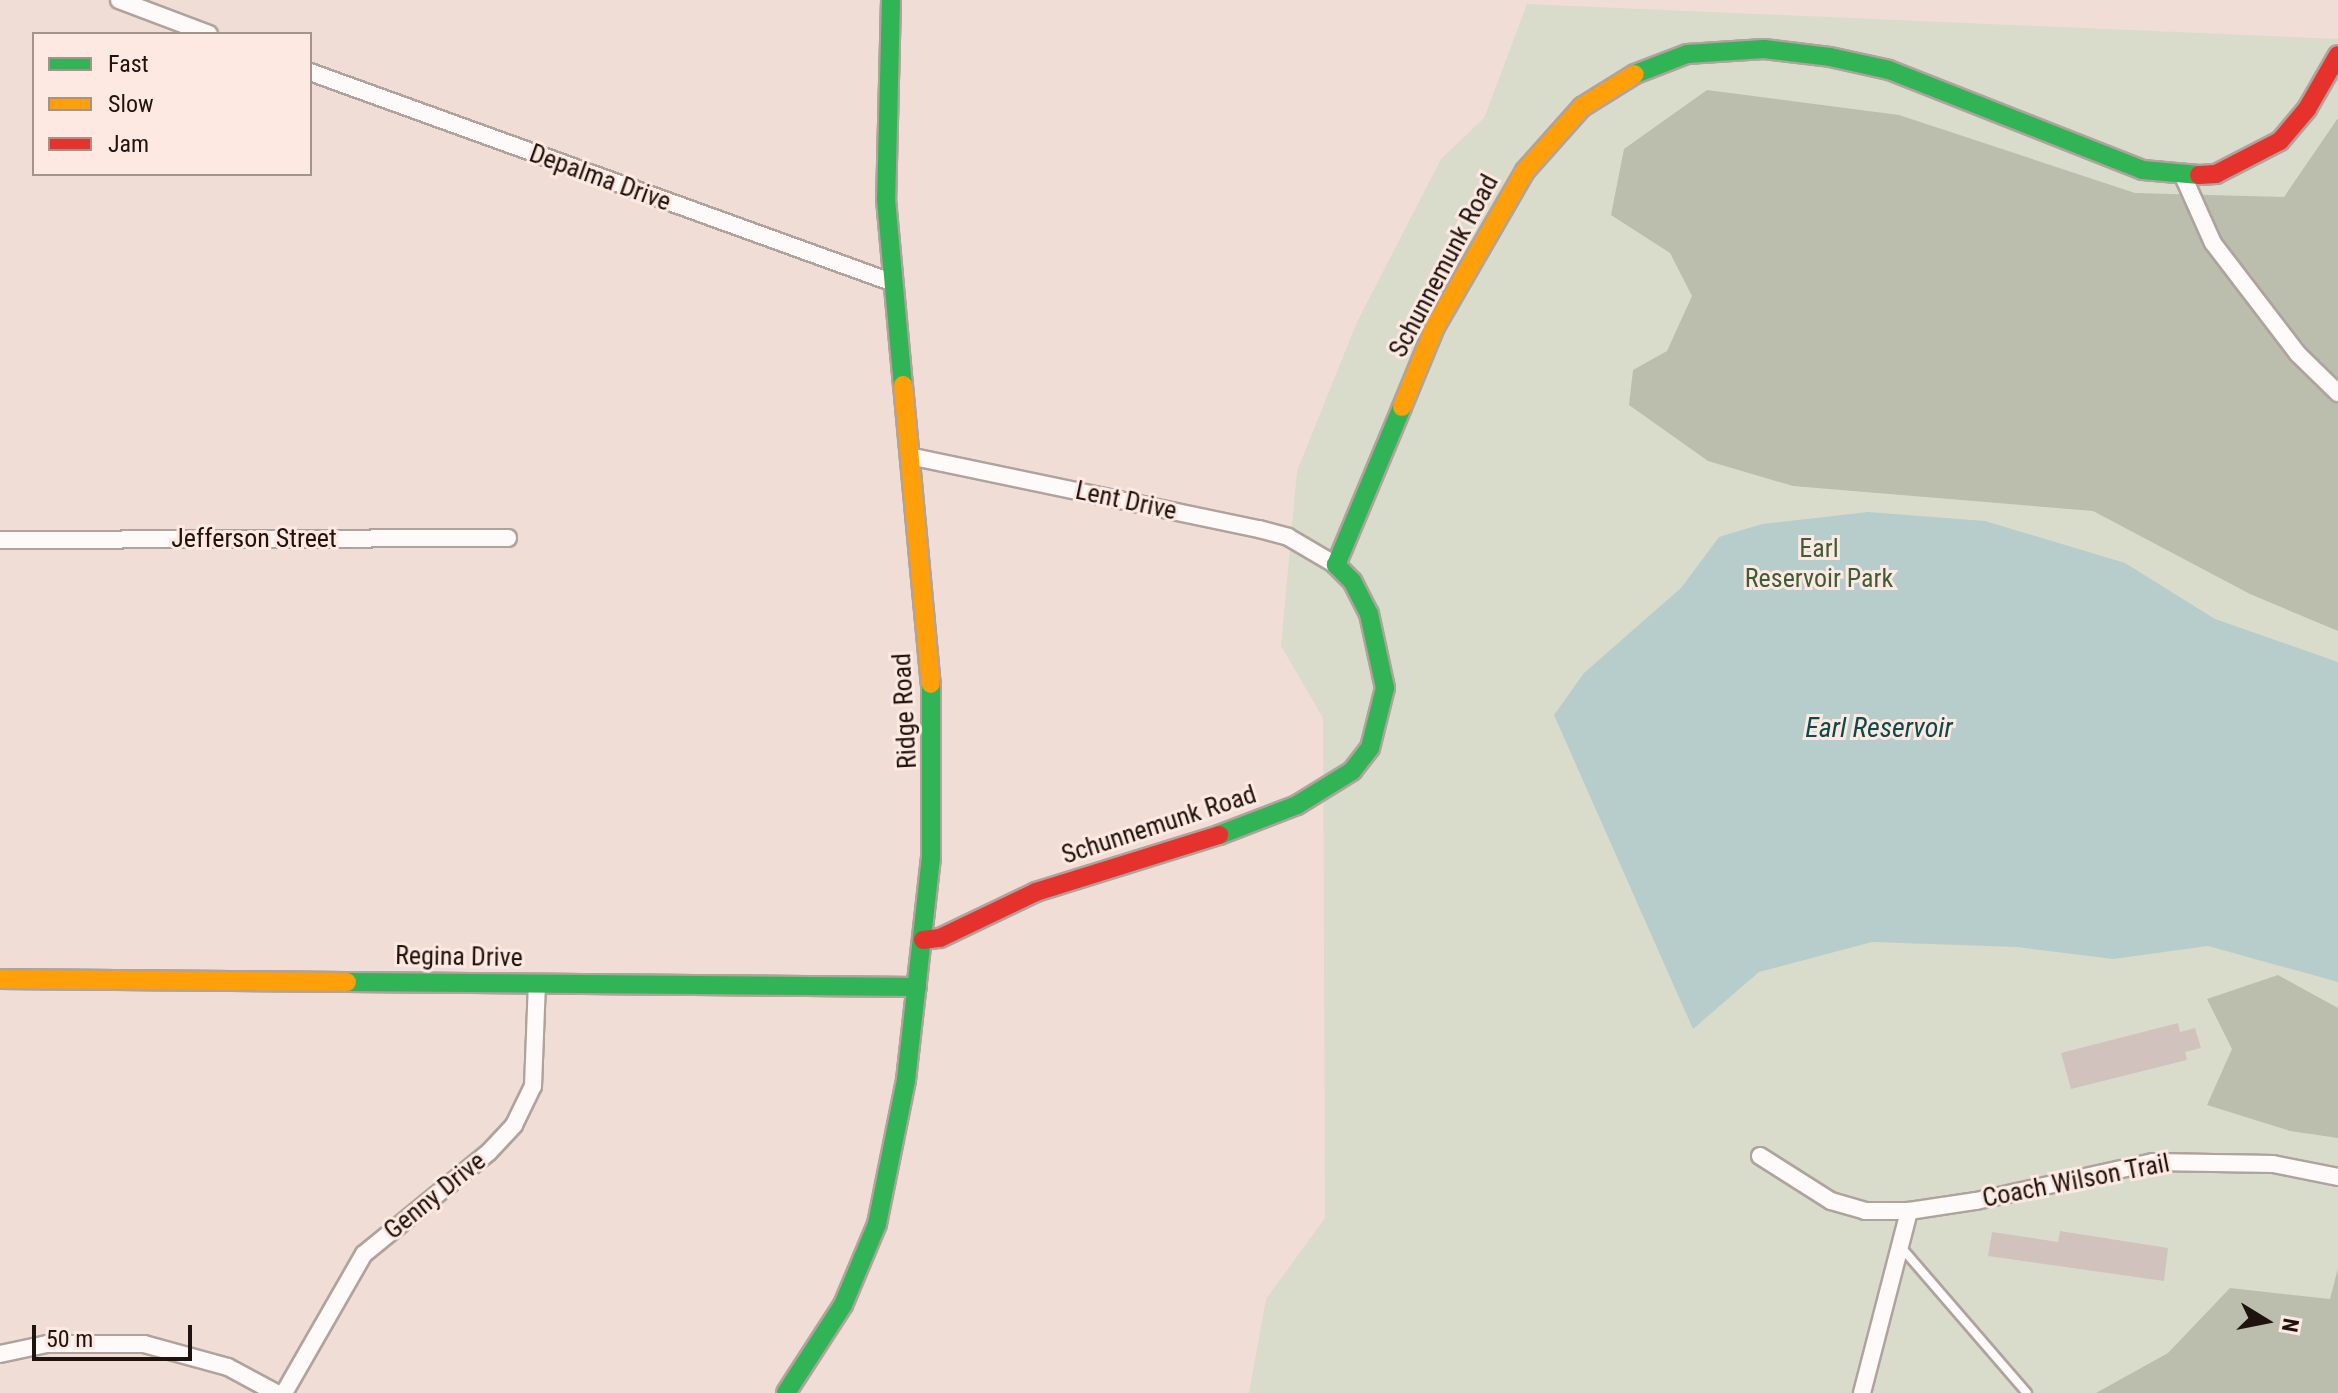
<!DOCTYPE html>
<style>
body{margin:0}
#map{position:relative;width:2338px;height:1393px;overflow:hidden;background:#f0ded6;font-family:"Roboto Condensed",sans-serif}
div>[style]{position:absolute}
.green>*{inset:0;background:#d9dccb}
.forest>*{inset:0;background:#bbbead}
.water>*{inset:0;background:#b7cdcb}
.building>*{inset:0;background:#d1c2be}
.roads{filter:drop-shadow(2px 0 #b0a29c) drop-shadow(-2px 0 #b0a29c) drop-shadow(0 2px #b0a29c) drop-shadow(0 -2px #b0a29c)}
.lane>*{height:8px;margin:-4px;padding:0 4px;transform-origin:4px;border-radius:4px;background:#fdfaf9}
.street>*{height:16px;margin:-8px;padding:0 8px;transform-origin:8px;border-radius:8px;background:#fdfaf9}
.fast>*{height:18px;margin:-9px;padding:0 9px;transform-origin:9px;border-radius:9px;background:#30b455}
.slow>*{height:18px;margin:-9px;padding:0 9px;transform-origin:9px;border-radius:9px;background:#ff9f0a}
.jam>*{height:18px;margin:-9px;padding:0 9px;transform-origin:9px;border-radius:9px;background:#e5322d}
span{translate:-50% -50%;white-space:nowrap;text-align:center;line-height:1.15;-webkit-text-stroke:6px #fee9e2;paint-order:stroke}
.street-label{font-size:26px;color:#1e130e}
.park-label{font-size:26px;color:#3c5d36}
.water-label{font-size:28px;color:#0c4949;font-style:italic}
.legend{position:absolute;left:32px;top:32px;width:280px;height:144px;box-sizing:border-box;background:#fee9e2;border:2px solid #a4938d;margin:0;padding:10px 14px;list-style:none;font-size:24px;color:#1e130e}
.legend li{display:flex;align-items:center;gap:16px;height:40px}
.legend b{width:40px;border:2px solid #a4938d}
.north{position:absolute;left:2226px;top:1281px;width:80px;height:80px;-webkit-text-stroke:6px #fee9e2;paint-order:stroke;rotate:100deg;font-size:22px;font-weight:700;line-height:32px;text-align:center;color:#1e130e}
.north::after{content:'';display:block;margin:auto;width:28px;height:36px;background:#1e130e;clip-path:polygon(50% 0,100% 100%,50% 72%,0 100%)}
.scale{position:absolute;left:32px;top:1325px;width:160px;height:36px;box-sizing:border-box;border:4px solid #1e130e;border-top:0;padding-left:10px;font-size:24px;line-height:28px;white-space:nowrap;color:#1e130e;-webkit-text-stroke:6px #fee9e2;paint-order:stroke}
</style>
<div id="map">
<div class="green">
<div style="clip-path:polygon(1527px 4px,2338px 39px,2338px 1393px,1249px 1393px,1266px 1299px,1325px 1218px,1323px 718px,1281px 646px,1297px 471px,1357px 322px,1441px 159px,1484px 118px)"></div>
</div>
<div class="forest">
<div style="clip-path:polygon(1707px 90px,1899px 115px,2135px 193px,2284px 197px,2338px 118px,2338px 631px,2250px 594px,2093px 511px,1793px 486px,1708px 461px,1629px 405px,1633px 370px,1667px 351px,1692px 296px,1670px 253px,1611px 215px,1624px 149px)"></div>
<div style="clip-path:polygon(2278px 975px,2338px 1008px,2338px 1138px,2290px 1131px,2207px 1105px,2232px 1049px,2207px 999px)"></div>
<div style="clip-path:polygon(2338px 1268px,2338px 1393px,2096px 1393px,2168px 1353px,2230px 1288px,2330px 1299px)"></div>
</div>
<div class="water">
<div style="clip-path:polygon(1868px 512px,1985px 521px,2125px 563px,2215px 619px,2338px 662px,2338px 982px,2208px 946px,2113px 959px,2017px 947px,1872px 942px,1759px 972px,1693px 1029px,1554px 715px,1584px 673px,1681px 588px,1719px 537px,1762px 524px)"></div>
</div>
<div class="building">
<div style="clip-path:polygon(2178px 1023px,2180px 1032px,2195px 1028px,2201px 1048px,2185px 1052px,2187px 1060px,2071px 1089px,2061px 1053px)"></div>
<div style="clip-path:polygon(2060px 1231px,2168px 1248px,2164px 1281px,1988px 1256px,1992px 1232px,2058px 1242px)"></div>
</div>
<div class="roads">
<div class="lane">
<div style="left:1900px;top:1246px;width:194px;rotate:49.2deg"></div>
</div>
<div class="street">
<div style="left:119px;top:0;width:96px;rotate:20.7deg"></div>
<div style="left:310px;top:72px;width:618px;rotate:19.87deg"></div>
<div style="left:2183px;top:176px;width:73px;rotate:65.9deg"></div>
<div style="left:2213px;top:243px;width:140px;rotate:52.6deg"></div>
<div style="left:2298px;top:354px;width:56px;rotate:44.3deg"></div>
<div style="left:909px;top:456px;width:358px;rotate:11.8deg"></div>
<div style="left:1259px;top:529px;width:30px;rotate:15deg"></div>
<div style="left:1288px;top:537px;width:56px;rotate:30.3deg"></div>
<div style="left:0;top:540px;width:508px;rotate:-0.23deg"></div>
<div style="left:1760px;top:1156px;width:84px;rotate:32.4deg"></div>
<div style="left:1831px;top:1201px;width:35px;rotate:16deg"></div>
<div style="left:1865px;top:1211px;width:44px"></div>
<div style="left:1909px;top:1211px;width:68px;rotate:-8.5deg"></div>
<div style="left:1976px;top:1201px;width:181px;rotate:-12.4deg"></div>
<div style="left:2153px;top:1162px;width:120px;rotate:1deg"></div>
<div style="left:2273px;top:1164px;width:66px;rotate:11.3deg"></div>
<div style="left:0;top:1354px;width:48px;rotate:-12deg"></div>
<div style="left:47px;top:1344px;width:97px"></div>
<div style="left:144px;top:1344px;width:87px;rotate:15.3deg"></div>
<div style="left:228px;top:1367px;width:55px;rotate:28.4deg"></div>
<div style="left:284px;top:1393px;width:160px;rotate:-60.1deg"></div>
<div style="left:364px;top:1254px;width:161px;rotate:-39.2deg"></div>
<div style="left:489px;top:1152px;width:37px;rotate:-47deg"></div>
<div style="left:514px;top:1125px;width:43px;rotate:-64deg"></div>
<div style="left:533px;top:1086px;width:102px;rotate:-87.8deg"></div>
<div style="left:1862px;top:1393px;width:188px;rotate:-75.5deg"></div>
</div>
<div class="fast">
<div style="left:891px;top:0;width:199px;rotate:91.4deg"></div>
<div style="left:886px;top:199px;width:187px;rotate:84.8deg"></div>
<div style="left:1635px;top:74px;width:56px;rotate:-21deg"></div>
<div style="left:1687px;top:54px;width:77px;rotate:-3.7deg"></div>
<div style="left:1764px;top:49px;width:66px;rotate:6.9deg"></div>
<div style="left:1830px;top:57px;width:60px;rotate:12.4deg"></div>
<div style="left:1889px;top:70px;width:273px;rotate:21.5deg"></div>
<div style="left:2143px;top:170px;width:56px;rotate:5.1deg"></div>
<div style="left:1219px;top:835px;width:84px;rotate:-21deg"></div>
<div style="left:1297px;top:805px;width:65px;rotate:-31.7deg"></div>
<div style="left:1352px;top:771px;width:29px;rotate:-52deg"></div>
<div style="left:1370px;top:748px;width:62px;rotate:-76deg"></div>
<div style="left:1385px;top:688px;width:76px;rotate:-102.2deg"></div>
<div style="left:1369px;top:614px;width:37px;rotate:-117deg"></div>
<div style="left:1352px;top:581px;width:23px;rotate:-135deg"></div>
<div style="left:1336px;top:565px;width:171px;rotate:-67.3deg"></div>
<div style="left:347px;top:982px;width:570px;rotate:0.5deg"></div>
<div style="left:786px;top:1393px;width:105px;rotate:-57.1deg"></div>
<div style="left:843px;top:1305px;width:88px;rotate:-67.2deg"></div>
<div style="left:877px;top:1224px;width:147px;rotate:-78.6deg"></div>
<div style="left:906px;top:1080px;width:224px;rotate:-83.6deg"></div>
<div style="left:931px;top:857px;width:173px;rotate:-90deg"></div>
</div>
<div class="slow">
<div style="left:903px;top:385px;width:300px;rotate:84.7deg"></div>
<div style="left:1402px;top:407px;width:87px;rotate:-67.6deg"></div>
<div style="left:1435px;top:327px;width:180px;rotate:-60deg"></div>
<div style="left:1525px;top:171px;width:86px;rotate:-48.3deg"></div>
<div style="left:1582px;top:107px;width:62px;rotate:-31.9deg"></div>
<div style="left:0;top:979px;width:347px;rotate:0.5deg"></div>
</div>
<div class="jam">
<div style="left:2199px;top:175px;width:17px;rotate:-3deg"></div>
<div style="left:2216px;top:174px;width:72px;rotate:-27.3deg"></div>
<div style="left:2280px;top:141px;width:42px;rotate:-49.8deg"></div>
<div style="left:2307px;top:109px;width:62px;rotate:-60.1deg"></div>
<div style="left:923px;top:940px;width:17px;rotate:-7deg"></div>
<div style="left:940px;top:938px;width:106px;rotate:-25.6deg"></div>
<div style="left:1036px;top:892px;width:192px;rotate:-17.3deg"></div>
</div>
</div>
<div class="street-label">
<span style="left:600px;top:178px;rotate:20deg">Depalma Drive</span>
<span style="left:1444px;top:266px;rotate:-62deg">Schunnemunk Road</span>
<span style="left:1126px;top:501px;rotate:12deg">Lent Drive</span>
<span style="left:254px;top:539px">Jefferson Street</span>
<span style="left:905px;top:711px;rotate:-93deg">Ridge Road</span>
<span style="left:1159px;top:825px;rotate:-18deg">Schunnemunk Road</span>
<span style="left:459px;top:957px;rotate:1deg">Regina Drive</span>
<span style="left:2076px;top:1181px;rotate:-11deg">Coach Wilson Trail</span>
<span style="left:435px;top:1196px;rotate:-39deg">Genny Drive</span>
</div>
<div class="park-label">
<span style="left:1819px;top:564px">Earl<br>Reservoir Park</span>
</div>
<div class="water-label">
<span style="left:1879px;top:728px">Earl Reservoir</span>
</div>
<ul class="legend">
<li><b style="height:10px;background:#30b455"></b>Fast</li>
<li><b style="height:10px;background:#ff9f0a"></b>Slow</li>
<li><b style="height:10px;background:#e5322d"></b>Jam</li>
</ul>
<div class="north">N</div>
<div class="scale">50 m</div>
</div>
